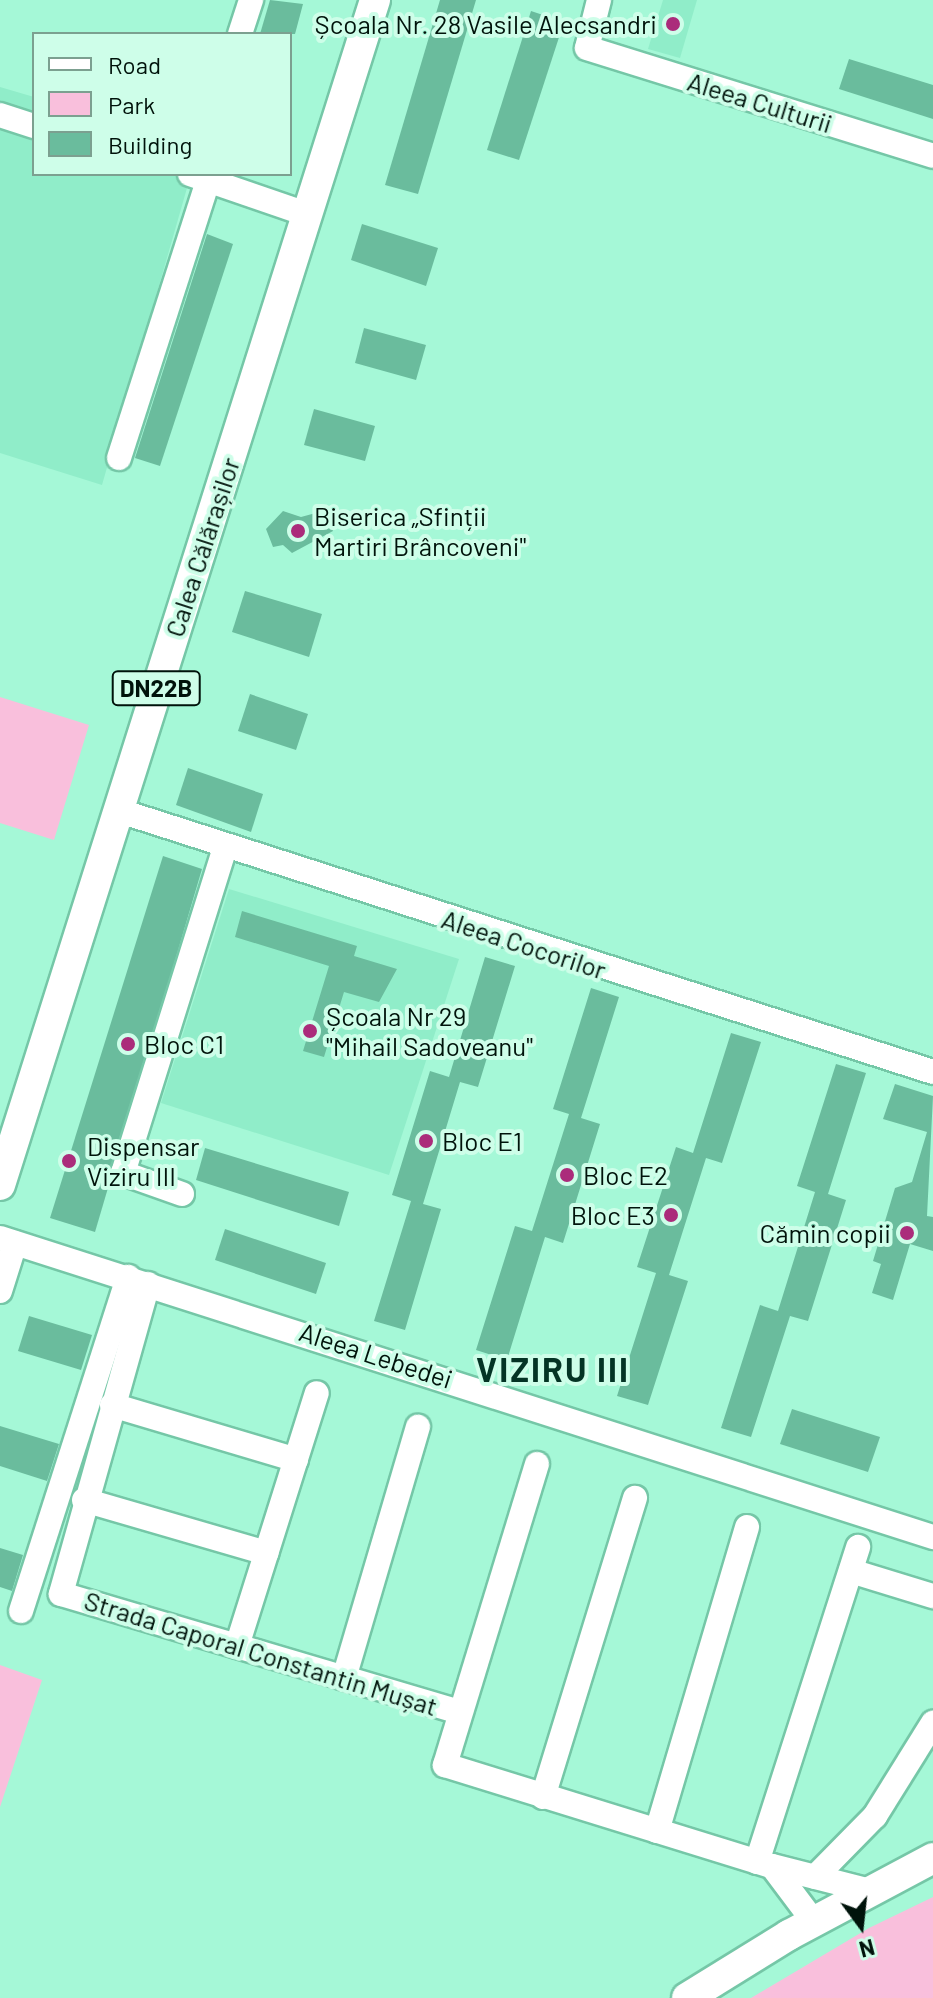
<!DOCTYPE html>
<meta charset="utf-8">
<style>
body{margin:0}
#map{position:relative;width:933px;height:1998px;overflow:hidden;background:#a5f8d7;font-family:Barlow,sans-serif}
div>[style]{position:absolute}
.built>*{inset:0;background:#90edc9}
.green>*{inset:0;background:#f9bfdc}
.building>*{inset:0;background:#6abc9d}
.roads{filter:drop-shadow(2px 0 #75c7a7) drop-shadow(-2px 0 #75c7a7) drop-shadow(0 2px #75c7a7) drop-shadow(0 -2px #75c7a7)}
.minor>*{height:24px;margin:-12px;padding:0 12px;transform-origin:12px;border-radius:12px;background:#fff}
.major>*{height:30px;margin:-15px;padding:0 15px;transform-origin:15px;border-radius:15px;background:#fff}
.dots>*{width:22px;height:22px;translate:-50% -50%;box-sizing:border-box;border:4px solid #cefee9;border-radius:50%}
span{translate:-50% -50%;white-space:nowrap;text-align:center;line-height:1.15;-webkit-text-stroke:8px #cefee9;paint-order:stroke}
.shield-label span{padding:2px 6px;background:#cefee9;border:2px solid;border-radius:6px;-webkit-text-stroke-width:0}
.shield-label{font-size:24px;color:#00130b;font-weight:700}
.poi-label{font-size:26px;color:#00130b}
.right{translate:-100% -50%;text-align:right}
.left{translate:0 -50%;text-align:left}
.street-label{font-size:26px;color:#00130b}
.district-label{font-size:34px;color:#043425;font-weight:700;letter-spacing:2px}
.legend{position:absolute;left:32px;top:32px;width:260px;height:144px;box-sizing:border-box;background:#cefee9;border:2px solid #7ca090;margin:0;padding:10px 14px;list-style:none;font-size:24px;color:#00130b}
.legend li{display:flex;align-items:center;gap:16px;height:40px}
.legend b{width:40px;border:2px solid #7ca090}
.north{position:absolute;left:821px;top:1886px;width:80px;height:80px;-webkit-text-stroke:6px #cefee9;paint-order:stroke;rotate:165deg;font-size:22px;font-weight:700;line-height:32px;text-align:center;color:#00130b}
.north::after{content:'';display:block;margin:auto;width:28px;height:36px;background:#00130b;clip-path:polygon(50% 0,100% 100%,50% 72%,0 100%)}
</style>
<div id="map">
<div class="built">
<div style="clip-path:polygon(663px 0,697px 0,680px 58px,648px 49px)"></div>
<div style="clip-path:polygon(0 87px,34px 97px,34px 174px,191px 174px,102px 485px,0 453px)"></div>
<div style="clip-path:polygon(229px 889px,459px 959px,389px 1175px,161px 1103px)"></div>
</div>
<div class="green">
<div style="clip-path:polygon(0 697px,89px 725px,54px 840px,0 823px)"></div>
<div style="clip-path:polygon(0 1665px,42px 1680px,0 1807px)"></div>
<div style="clip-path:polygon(933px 1897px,933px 1998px,751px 1998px,869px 1928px)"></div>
</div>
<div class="building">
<div style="clip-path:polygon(270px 0,303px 4px,295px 34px,260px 34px)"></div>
<div style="clip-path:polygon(440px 0,476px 0,418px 194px,385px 185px)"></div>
<div style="clip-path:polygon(531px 11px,564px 22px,519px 160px,487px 150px)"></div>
<div style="clip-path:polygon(849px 59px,933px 85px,933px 119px,839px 89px)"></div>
<div style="clip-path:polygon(362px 224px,438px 248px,426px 286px,351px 260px)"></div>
<div style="clip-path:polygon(207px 234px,233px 244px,160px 466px,135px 458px)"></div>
<div style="clip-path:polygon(364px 328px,426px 345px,416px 380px,355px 363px)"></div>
<div style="clip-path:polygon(314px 409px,375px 426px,365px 461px,304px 445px)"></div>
<div style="clip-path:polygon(283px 511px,301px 517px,323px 511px,333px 531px,292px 553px,283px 545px,273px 547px,266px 529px)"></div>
<div style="clip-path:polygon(245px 591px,322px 614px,309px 657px,232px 632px)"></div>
<div style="clip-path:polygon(250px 694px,308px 714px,296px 750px,238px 731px)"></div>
<div style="clip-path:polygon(188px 768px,263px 794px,251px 832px,176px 805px)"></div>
<div style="clip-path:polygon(163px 856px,202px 869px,95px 1232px,50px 1218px)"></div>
<div style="clip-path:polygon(242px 911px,357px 946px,354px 956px,397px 969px,379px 1002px,344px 992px,324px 1057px,303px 1051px,329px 966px,235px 937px)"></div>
<div style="clip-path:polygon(485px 957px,515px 966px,478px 1087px,460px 1082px,423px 1204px,441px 1209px,405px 1330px,374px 1321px,411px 1201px,392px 1195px,430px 1071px,449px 1077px)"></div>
<div style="clip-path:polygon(591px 988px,619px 997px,581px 1118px,600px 1124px,563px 1243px,545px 1237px,507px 1360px,476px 1350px,515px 1226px,532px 1231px,569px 1114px,553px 1109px)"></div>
<div style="clip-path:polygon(731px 1033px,761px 1042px,722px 1163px,706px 1158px,669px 1275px,688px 1281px,648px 1405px,617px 1396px,656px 1273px,637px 1267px,676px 1147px,693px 1153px)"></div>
<div style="clip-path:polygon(836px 1064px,866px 1073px,828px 1194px,846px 1200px,808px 1321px,790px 1316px,751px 1437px,721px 1428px,760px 1305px,778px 1311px,815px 1192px,797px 1186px)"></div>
<div style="clip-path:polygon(895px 1084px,933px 1096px,927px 1216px,933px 1217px,933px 1251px,910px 1244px,893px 1300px,872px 1293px,881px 1264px,873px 1261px,895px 1188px,912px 1182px,927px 1132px,883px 1119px)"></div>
<div style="clip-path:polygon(205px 1148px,349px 1192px,339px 1226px,196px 1180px)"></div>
<div style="clip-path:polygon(225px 1229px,326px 1263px,316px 1294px,215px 1260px)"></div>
<div style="clip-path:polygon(29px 1316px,92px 1335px,81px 1370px,18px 1351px)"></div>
<div style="clip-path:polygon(792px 1409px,880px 1437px,868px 1472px,780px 1444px)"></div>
<div style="clip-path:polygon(0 1426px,59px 1444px,47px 1481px,0 1466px)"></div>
<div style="clip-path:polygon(0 1548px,23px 1555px,12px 1591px,0 1587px)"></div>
</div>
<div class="roads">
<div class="minor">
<div style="left:599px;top:0;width:49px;rotate:104deg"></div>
<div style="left:587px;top:48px;width:362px;rotate:17.3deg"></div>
<div style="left:240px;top:34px;width:36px;rotate:-72deg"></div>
<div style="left:0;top:115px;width:36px;rotate:18deg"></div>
<div style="left:190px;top:174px;width:123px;rotate:19deg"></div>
<div style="left:119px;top:458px;width:298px;rotate:-72.2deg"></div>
<div style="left:117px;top:810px;width:857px;rotate:17.8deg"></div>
<div style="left:182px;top:1194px;width:63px;rotate:-160.4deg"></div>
<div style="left:123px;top:1173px;width:342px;rotate:-72.6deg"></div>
<div style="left:0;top:1238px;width:980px;rotate:17.77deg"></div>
<div style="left:148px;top:1284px;width:322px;rotate:105.7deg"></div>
<div style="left:61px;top:1594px;width:416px;rotate:16.5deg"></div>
<div style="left:0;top:1291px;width:50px;rotate:-72.6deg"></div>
<div style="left:112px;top:1405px;width:192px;rotate:16.6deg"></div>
<div style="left:537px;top:1464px;width:315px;rotate:107deg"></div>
<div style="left:445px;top:1765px;width:342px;rotate:17.2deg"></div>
<div style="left:84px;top:1500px;width:190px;rotate:16.2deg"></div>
<div style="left:851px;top:1571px;width:86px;rotate:17deg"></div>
<div style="left:21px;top:1611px;width:351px;rotate:-72.2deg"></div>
<div style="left:237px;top:1646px;width:265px;rotate:-72.5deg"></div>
<div style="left:344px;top:1678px;width:262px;rotate:-73.6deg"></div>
<div style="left:543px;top:1797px;width:313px;rotate:-72.9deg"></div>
<div style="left:657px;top:1831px;width:317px;rotate:-73.5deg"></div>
<div style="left:757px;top:1862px;width:331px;rotate:-72.2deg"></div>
<div style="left:815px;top:1877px;width:86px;rotate:-45.5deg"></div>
<div style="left:875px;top:1816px;width:110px;rotate:-58.1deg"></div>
<div style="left:814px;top:1922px;width:70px;rotate:-126.9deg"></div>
<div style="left:772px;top:1866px;width:102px;rotate:14.2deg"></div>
</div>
<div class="major">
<div style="left:0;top:1185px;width:1243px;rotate:-72.44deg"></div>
<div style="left:687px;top:1998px;width:120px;rotate:-31.7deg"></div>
<div style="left:789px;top:1935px;width:163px;rotate:-28.1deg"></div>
</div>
</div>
<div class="dots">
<div style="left:673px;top:24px;background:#ab2c7b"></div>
<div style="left:298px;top:531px;background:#ab2c7b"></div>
<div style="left:310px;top:1031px;background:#ab2c7b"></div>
<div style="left:128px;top:1044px;background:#ab2c7b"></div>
<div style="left:426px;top:1141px;background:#ab2c7b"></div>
<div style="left:69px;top:1161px;background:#ab2c7b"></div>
<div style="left:567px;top:1175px;background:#ab2c7b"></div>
<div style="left:671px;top:1215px;background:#ab2c7b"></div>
<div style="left:907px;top:1233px;background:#ab2c7b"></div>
</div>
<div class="shield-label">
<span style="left:156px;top:688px">DN22B</span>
</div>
<div class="poi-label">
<span class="right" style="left:657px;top:24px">Școala Nr. 28 Vasile Alecsandri</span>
<span class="left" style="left:314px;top:531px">Biserica „Sfinții<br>Martiri Brâncoveni"</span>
<span class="left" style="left:326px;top:1031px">Școala Nr 29<br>"Mihail Sadoveanu"</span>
<span class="left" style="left:144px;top:1044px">Bloc C1</span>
<span class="left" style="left:442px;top:1141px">Bloc E1</span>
<span class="left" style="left:87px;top:1161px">Dispensar<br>Viziru III</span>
<span class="left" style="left:583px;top:1175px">Bloc E2</span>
<span class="right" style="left:655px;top:1215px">Bloc E3</span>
<span class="right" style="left:891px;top:1233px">Cămin copii</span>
</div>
<div class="street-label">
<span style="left:760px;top:102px;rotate:17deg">Aleea Culturii</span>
<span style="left:202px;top:547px;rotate:-72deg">Calea Călărașilor</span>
<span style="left:524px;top:944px;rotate:18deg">Aleea Cocorilor</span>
<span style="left:376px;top:1355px;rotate:18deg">Aleea Lebedei</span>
<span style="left:261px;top:1653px;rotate:17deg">Strada Caporal Constantin Mușat</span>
</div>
<div class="district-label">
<span style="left:553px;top:1369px">VIZIRU III</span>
</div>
<ul class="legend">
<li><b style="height:10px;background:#fff"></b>Road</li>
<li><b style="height:22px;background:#f9bfdc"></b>Park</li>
<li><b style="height:22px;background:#6abc9d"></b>Building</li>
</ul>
<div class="north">N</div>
</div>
